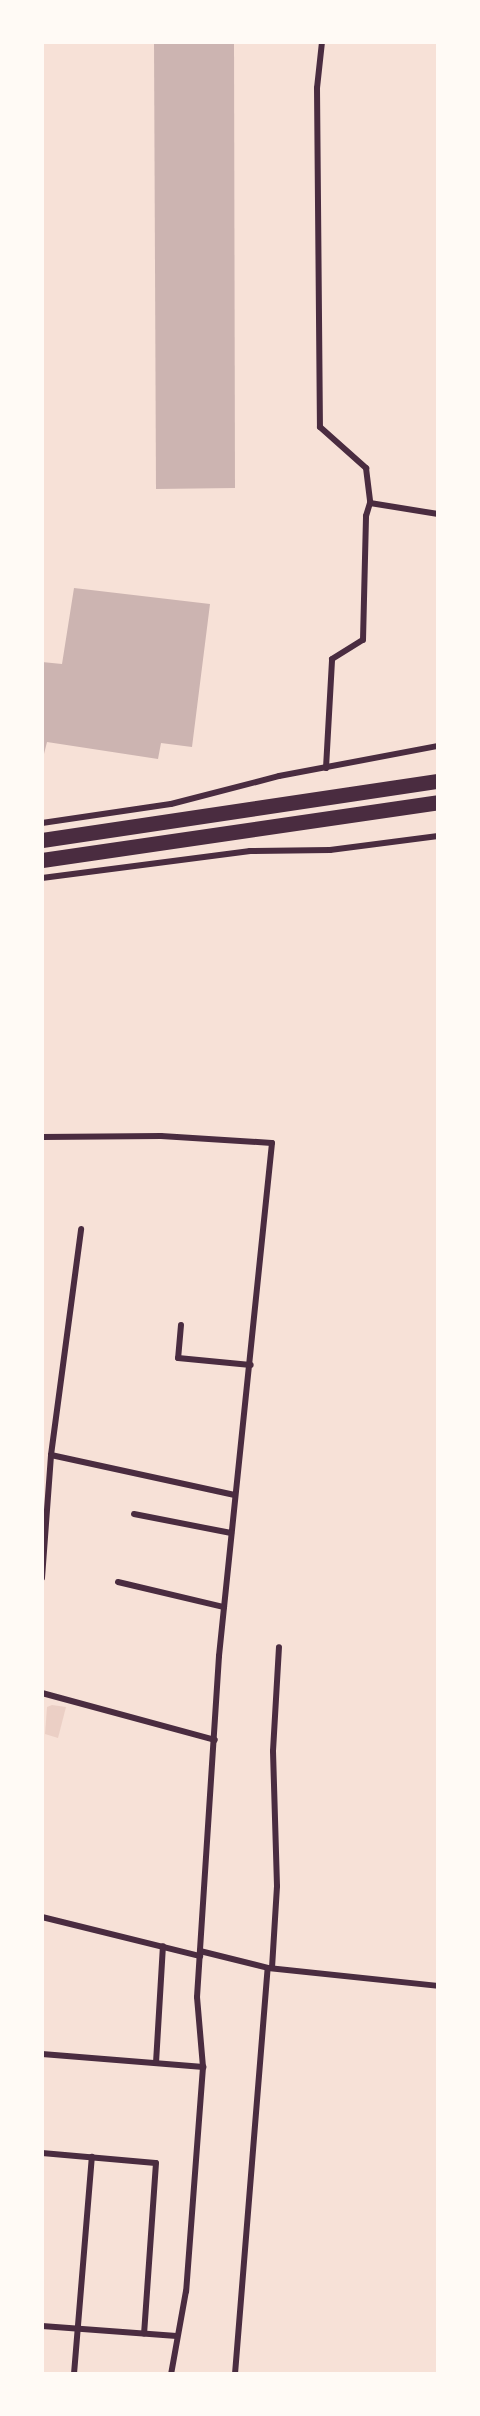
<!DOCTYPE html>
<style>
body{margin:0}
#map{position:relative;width:480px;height:2416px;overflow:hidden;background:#f7e1d7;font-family:Figtree,sans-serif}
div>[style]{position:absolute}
.green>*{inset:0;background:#ebcfc5}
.building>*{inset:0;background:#ccb4b1}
.minor>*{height:6px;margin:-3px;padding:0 3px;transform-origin:3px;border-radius:3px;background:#4a2c40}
.trunk>*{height:15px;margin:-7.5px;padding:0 7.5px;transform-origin:7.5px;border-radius:7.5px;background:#4a2c40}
span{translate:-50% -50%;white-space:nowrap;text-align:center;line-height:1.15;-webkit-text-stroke:4.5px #fffaf5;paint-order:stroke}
.frame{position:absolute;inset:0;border:44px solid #fffaf5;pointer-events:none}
</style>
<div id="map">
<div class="green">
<div style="clip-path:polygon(52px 1705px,66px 1707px,58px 1738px,45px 1734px,47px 1707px)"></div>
</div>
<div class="building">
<div style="clip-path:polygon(154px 42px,234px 42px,235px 488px,156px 489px)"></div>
<div style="clip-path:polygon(74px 588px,210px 604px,192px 747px,161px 743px,158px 759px,47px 742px,42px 762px,42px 662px,62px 664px)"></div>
</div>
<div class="minor">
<div style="left:322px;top:42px;width:46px;rotate:96.2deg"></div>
<div style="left:317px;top:88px;width:339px;rotate:89.5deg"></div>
<div style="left:320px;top:427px;width:62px;rotate:41.7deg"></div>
<div style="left:366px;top:468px;width:35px;rotate:83deg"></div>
<div style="left:370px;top:503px;width:69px;rotate:9.2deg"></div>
<div style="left:326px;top:768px;width:109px;rotate:-86.8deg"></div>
<div style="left:332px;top:659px;width:36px;rotate:-32deg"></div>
<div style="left:363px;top:640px;width:124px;rotate:-88.6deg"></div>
<div style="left:366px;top:516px;width:14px;rotate:-73deg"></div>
<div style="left:42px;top:823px;width:130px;rotate:-8.4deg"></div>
<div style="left:171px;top:804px;width:112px;rotate:-14.5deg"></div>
<div style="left:279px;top:776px;width:162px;rotate:-10.7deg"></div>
<div style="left:42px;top:878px;width:210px;rotate:-7.4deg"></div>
<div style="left:250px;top:851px;width:80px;rotate:-0.7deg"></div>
<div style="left:330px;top:850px;width:109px;rotate:-7.4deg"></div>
<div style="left:42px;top:1137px;width:119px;rotate:-0.5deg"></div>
<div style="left:161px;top:1136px;width:111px;rotate:3.6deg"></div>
<div style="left:272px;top:1143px;width:516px;rotate:95.9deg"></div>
<div style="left:219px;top:1656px;width:296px;rotate:93.7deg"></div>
<div style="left:181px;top:1325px;width:33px;rotate:95deg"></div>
<div style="left:178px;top:1358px;width:73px;rotate:5.5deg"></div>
<div style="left:51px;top:1455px;width:228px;rotate:-82.4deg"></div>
<div style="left:134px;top:1514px;width:99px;rotate:11.1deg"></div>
<div style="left:42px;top:1578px;width:123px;rotate:-85.8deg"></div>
<div style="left:51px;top:1455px;width:188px;rotate:12.3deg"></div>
<div style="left:118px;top:1582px;width:109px;rotate:13.3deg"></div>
<div style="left:42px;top:1693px;width:179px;rotate:15.2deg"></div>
<div style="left:42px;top:1917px;width:163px;rotate:13.9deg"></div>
<div style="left:272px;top:1968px;width:82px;rotate:-86.5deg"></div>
<div style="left:277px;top:1886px;width:135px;rotate:-91.7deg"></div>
<div style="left:273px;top:1751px;width:104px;rotate:-86.7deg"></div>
<div style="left:42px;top:2054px;width:162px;rotate:4.6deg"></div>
<div style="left:203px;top:2067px;width:225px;rotate:94.3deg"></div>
<div style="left:186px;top:2291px;width:84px;rotate:100.2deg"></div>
<div style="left:156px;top:2063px;width:117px;rotate:-86.6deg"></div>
<div style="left:203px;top:2067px;width:70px;rotate:-94.9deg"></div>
<div style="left:197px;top:1997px;width:46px;rotate:-86.3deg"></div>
<div style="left:200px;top:1951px;width:70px;rotate:14deg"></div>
<div style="left:268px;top:1968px;width:171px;rotate:6deg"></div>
<div style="left:42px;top:2153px;width:114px;rotate:5deg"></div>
<div style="left:156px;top:2163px;width:171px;rotate:94deg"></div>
<div style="left:42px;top:2326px;width:135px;rotate:4.2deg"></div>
<div style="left:74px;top:2374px;width:218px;rotate:-85.3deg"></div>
<div style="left:235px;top:2374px;width:407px;rotate:-85.4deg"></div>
</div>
<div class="trunk">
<div style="left:42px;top:840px;width:400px;rotate:-8.5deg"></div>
<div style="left:42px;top:860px;width:400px;rotate:-8.3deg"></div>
</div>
<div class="frame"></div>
</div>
